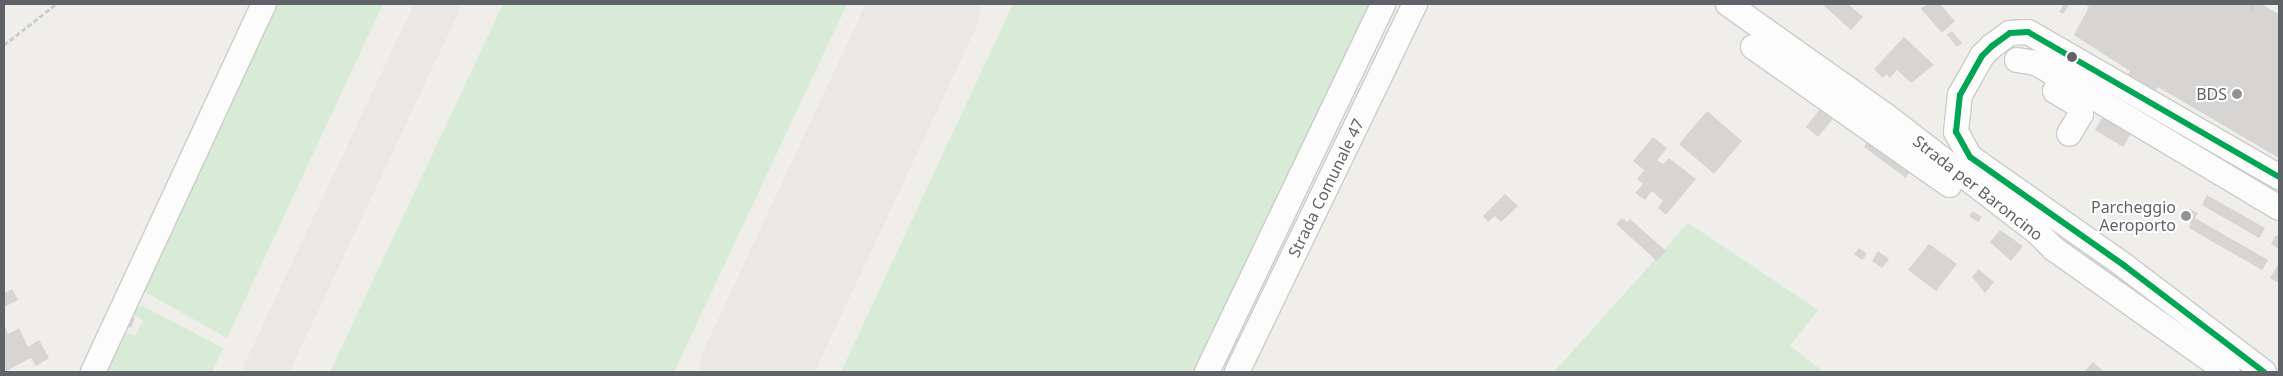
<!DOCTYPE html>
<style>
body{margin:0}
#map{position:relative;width:2283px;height:376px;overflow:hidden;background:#efeeea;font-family:"Noto Sans",sans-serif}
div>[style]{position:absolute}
.green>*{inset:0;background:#d8ebd6}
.taxiway>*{height:44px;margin:-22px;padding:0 22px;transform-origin:22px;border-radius:22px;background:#eae9e7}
.runway>*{height:110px;margin:-55px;padding:0 55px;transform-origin:55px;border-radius:55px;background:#eae9e7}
.building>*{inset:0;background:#d6d5d3}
.path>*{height:3px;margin-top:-1.5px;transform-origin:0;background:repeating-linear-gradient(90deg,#cacfcc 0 5px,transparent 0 7.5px)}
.roads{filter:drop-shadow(1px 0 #cbcccc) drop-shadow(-1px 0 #cbcccc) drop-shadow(0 1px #cbcccc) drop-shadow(0 -1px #cbcccc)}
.minor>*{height:24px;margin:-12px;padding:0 12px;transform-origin:12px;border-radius:12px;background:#fdfcfc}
.bus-1>*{height:6px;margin:-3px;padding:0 3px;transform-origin:3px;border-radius:3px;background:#00a651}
.dots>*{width:14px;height:14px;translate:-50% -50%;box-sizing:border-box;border:2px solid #fff;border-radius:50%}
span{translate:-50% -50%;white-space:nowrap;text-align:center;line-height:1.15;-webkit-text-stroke:4px #fff;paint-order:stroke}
.poi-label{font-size:16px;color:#5f6368}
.right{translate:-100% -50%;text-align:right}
.street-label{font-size:16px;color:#5f6368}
.frame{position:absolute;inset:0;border:5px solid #5f6368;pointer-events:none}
</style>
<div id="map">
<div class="green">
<div style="clip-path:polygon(275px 4px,383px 4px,227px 338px,143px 291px)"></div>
<div style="clip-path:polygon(503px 4px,847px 4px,674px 372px,330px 372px)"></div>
<div style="clip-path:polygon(1013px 4px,1374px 4px,1201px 372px,841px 372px)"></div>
<div style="clip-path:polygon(1688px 223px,1818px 310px,1790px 346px,1824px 372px,1554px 372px)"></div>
<div style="clip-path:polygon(141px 305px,223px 348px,212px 372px,104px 372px,123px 331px,135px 336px,143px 320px,130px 313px)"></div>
</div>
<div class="taxiway">
<div style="left:265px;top:372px;width:407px;rotate:-64.8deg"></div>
</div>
<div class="runway">
<div style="left:754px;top:372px;width:406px;rotate:-64.9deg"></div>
</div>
<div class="building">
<div style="clip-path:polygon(1822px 4px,1848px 4px,1863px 17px,1851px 30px)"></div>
<div style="clip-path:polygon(1927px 4px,1940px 4px,1955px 21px,1942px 33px,1921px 9px)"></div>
<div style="clip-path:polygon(2064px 4px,2070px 4px,2063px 14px,2059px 12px)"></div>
<div style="clip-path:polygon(2084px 4px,2261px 4px,2279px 14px,2279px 158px,2158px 87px,2123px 147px,2095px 130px,2130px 71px,2074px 35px,2089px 7px)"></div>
<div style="clip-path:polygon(1952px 31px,1962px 43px,1957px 47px,1947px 35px)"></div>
<div style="clip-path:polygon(1904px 37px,1934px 65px,1911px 83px,1897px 70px,1890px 78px,1886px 74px,1883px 78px,1874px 69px)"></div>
<div style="clip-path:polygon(1823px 105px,1836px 115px,1818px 137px,1806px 127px)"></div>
<div style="clip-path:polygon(1707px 111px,1742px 141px,1714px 174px,1679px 144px)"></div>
<div style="clip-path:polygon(1653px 137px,1667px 148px,1657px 160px,1663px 164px,1669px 158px,1696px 179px,1666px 215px,1658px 208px,1663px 201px,1652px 191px,1645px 200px,1635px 193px,1643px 184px,1637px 179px,1644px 170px,1633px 161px)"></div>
<div style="clip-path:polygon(1870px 139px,1912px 168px,1906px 178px,1864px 147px)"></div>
<div style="clip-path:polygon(1505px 194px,1518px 206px,1501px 222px,1495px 216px,1488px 222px,1483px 216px)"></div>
<div style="clip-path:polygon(2207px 195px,2265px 228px,2259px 238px,2202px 205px)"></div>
<div style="clip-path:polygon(2190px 209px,2198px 213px,2195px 218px,2268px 260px,2262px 270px,2189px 228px,2191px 223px,2184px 219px)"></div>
<div style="clip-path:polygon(1973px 211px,1982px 217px,1978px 222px,1969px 216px)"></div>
<div style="clip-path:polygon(1622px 218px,1627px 222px,1630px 219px,1666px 251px,1657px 261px,1616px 224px)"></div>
<div style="clip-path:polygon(2000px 230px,2023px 246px,2011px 261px,1990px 242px)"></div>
<div style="clip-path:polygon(2276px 235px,2279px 237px,2279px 249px,2271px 244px)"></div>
<div style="clip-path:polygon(1929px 244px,1957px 264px,1936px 291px,1908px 270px)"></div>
<div style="clip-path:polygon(1859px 248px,1867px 254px,1862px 260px,1854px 254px)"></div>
<div style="clip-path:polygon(1878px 251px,1889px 259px,1882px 268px,1872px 261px)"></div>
<div style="clip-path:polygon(2279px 263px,2279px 283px,2270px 278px)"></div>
<div style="clip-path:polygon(1978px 269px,1994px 282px,1985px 293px,1972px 277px)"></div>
<div style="clip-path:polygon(12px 289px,18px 300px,4px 307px,4px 294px)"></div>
<div style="clip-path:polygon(130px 315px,135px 318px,131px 328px,125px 326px)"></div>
<div style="clip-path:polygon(5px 327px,8px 334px,19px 328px,28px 347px,39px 340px,49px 358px,36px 366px,31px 358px,4px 372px)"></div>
<div style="clip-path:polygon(2093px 362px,2104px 372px,2084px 372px)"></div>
</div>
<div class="path">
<div style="left:2251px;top:10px;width:7px;rotate:-63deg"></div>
<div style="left:4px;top:45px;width:66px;rotate:-38.3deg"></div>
</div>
<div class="roads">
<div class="minor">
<div style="left:1728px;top:4px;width:192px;rotate:35.3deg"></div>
<div style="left:1885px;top:115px;width:192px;rotate:37.6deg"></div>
<div style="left:2037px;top:232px;width:24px;rotate:45deg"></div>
<div style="left:2054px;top:249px;width:213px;rotate:35.3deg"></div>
<div style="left:1753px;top:47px;width:240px;rotate:35.1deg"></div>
<div style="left:2017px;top:60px;width:19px;rotate:9deg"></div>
<div style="left:2036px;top:63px;width:283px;rotate:30.8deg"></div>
<div style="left:2055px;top:91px;width:29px;rotate:31deg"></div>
<div style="left:2080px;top:106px;width:8px;rotate:83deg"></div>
<div style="left:2081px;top:114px;width:23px;rotate:121deg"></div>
<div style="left:93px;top:372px;width:406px;rotate:-65.1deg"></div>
<div style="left:1207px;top:372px;width:408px;rotate:-64.4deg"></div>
<div style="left:1237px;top:372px;width:409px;rotate:-64.2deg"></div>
<div style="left:2264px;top:372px;width:175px;rotate:-142.7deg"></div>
<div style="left:2125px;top:266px;width:189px;rotate:-144.9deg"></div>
<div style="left:1970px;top:157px;width:29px;rotate:-119deg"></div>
<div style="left:1956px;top:132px;width:37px;rotate:-84deg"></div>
<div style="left:1960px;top:95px;width:45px;rotate:-60.6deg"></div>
<div style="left:1982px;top:56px;width:14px;rotate:-45deg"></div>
<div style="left:1992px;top:46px;width:22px;rotate:-36deg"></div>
<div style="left:2010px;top:33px;width:18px;rotate:-3deg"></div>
<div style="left:2028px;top:32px;width:290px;rotate:30deg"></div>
</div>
</div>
<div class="bus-1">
<div style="left:2264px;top:372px;width:175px;rotate:-142.7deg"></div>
<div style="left:2125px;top:266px;width:189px;rotate:-144.9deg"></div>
<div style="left:1970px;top:157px;width:29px;rotate:-119deg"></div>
<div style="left:1956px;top:132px;width:37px;rotate:-84deg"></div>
<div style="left:1960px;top:95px;width:45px;rotate:-60.6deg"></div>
<div style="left:1982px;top:56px;width:14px;rotate:-45deg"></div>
<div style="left:1992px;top:46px;width:22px;rotate:-36deg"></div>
<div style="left:2010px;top:33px;width:18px;rotate:-3deg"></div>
<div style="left:2028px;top:32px;width:290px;rotate:30deg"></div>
</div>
<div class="dots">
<div style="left:2072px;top:57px;background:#5f6368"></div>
<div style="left:2237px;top:94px;background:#919496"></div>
<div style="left:2186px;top:216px;background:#919496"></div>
</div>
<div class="poi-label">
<span class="right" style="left:2227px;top:94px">BDS</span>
<span class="right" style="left:2176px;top:216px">Parcheggio<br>Aeroporto</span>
</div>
<div class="street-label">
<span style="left:1326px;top:188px;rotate:-64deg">Strada Comunale 47</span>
<span style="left:1978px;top:188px;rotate:38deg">Strada per Baroncino</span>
</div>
<div class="frame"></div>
</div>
